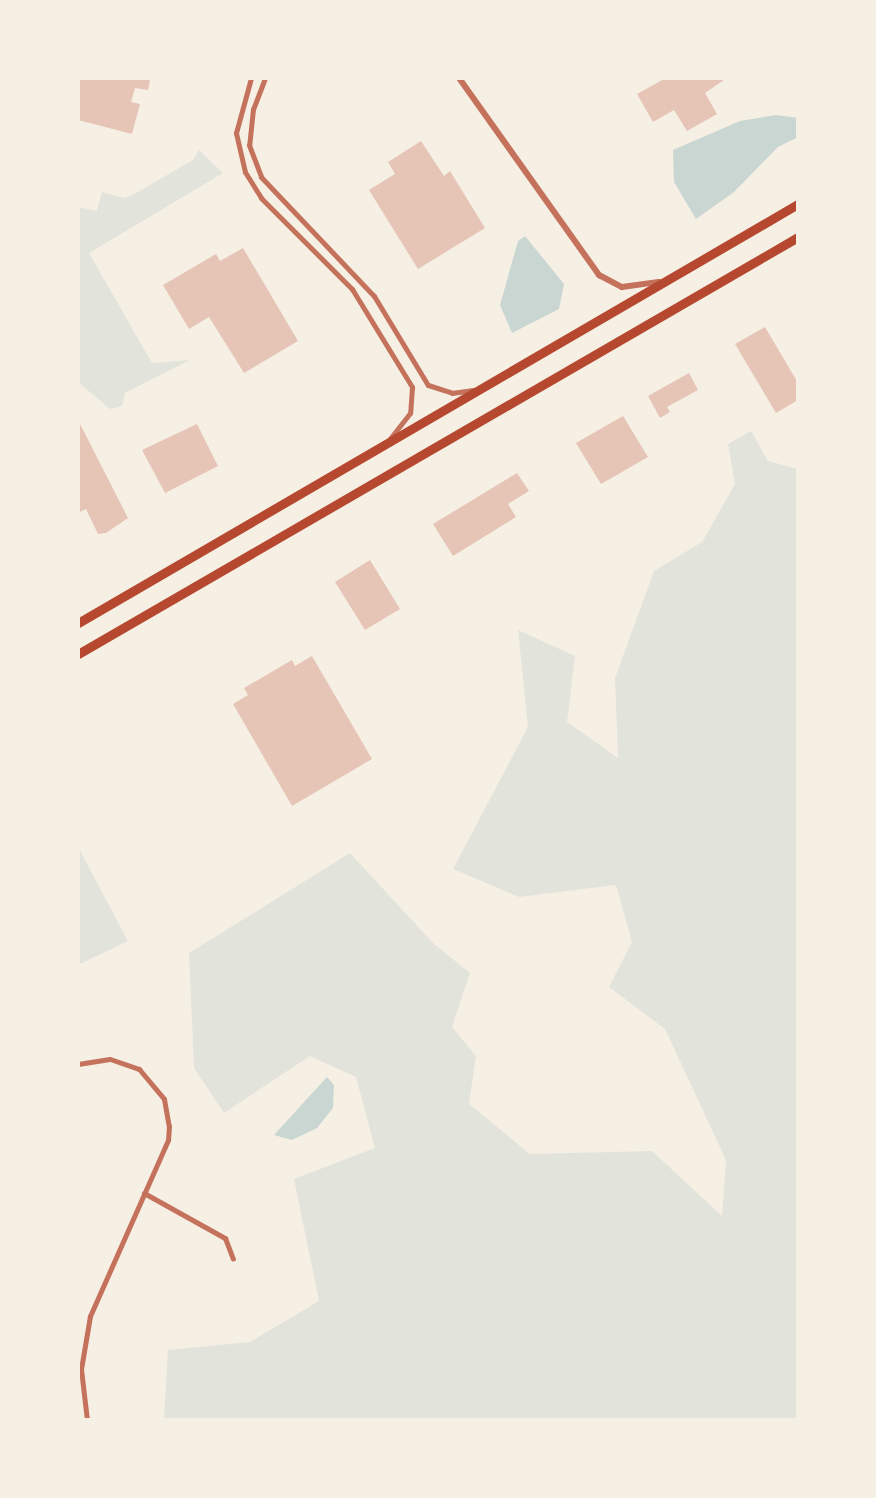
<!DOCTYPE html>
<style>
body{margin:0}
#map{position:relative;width:876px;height:1498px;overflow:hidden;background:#f6efe4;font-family:Georgia,serif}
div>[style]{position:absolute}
.green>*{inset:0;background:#e2e4dc}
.water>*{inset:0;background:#c9d6d2}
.building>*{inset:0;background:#e6c5b7}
.minor>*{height:5px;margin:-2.5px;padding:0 2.5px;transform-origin:2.5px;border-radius:2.5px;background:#c5725c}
.tertiary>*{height:6px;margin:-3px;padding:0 3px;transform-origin:3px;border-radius:3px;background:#c5725c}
.trunk>*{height:9px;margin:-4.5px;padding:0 4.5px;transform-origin:4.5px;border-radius:4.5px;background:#b5482f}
span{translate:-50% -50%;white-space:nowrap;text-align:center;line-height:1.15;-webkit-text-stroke:10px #f6efe4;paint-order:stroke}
.frame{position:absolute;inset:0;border:80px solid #f6efe4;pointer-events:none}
</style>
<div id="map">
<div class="green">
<div style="clip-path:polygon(199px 150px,223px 173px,89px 253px,152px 363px,190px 360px,125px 393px,122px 406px,110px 409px,78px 382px,78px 207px,97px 211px,102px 192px,123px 198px,131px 196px,193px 160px)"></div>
<div style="clip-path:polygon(751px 431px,768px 461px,798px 469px,798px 1420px,164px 1420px,168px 1350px,250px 1342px,319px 1301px,294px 1179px,375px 1148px,356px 1077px,310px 1056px,224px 1113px,194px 1068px,189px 953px,350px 853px,434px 944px,470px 973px,452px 1027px,476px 1056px,469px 1104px,530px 1154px,652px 1151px,722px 1216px,726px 1160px,665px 1029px,609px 987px,632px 942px,616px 885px,519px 897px,453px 869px,528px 727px,518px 630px,575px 656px,567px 722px,618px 758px,615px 678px,654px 571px,702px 542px,735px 484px,728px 444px)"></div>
<div style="clip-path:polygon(78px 847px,128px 941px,82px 963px,78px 963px)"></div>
</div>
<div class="water">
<div style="clip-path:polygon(776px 115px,798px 118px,798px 137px,778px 147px,734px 192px,696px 219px,674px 182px,673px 150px,740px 121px)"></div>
<div style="clip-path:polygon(525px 236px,564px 284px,559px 309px,512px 333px,500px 305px,518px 241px)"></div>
<div style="clip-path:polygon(327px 1077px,334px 1085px,333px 1108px,317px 1128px,292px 1140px,274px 1135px)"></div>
</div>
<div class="building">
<div style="clip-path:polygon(78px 78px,150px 80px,148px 90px,135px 88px,131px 102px,140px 104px,132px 134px,78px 120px)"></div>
<div style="clip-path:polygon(666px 78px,727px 78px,705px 93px,717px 114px,687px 131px,674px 110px,653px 122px,637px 94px)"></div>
<div style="clip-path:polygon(421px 141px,444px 176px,450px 171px,485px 228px,418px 269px,369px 190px,395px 174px,388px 162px)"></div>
<div style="clip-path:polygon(243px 248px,298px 341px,244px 373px,209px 317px,189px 329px,163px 285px,216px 254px,220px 261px)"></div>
<div style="clip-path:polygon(765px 327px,798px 383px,798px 400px,776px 413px,735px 344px)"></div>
<div style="clip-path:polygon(689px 373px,698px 390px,667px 407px,670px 412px,660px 418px,648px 396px)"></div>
<div style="clip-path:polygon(623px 416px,648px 457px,601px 484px,576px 443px)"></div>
<div style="clip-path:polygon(78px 420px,128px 518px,106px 533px,98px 534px,86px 509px,78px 513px)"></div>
<div style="clip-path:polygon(197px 424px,218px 466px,165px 493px,142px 450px)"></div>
<div style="clip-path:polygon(517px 473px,529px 491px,508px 504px,516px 517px,453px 556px,433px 524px)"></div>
<div style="clip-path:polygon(370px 560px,400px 609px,365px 630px,335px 582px)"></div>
<div style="clip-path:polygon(312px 656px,372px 759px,292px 806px,233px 704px,248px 695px,244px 688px,292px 660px,295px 666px)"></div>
</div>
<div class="minor">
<div style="left:251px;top:78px;width:57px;rotate:105.3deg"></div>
<div style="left:236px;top:133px;width:40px;rotate:77deg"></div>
<div style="left:245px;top:172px;width:31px;rotate:58deg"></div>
<div style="left:261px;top:198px;width:129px;rotate:45deg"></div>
<div style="left:352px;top:289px;width:115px;rotate:58.5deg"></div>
<div style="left:412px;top:387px;width:26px;rotate:94deg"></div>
<div style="left:410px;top:413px;width:33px;rotate:128deg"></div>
<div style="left:265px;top:78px;width:33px;rotate:111deg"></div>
<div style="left:253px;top:109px;width:36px;rotate:96deg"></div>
<div style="left:249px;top:145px;width:34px;rotate:69deg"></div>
<div style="left:261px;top:177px;width:164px;rotate:46.5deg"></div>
<div style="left:374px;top:296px;width:104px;rotate:58.8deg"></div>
<div style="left:428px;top:385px;width:25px;rotate:18deg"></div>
<div style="left:452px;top:393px;width:21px;rotate:-8deg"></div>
<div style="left:78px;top:1064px;width:32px;rotate:-9deg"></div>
<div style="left:110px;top:1059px;width:31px;rotate:19deg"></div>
<div style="left:139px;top:1069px;width:39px;rotate:50deg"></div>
<div style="left:164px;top:1099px;width:27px;rotate:80deg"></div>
<div style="left:169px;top:1126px;width:14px;rotate:94deg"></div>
<div style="left:168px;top:1140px;width:193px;rotate:113.9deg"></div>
<div style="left:90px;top:1316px;width:54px;rotate:99.6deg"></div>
<div style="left:81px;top:1369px;width:51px;rotate:83.3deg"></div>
<div style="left:144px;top:1193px;width:93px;rotate:29.1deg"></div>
<div style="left:225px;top:1238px;width:22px;rotate:69deg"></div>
</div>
<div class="tertiary">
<div style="left:459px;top:78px;width:242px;rotate:54.6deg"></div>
<div style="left:599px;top:275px;width:26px;rotate:28deg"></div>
<div style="left:622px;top:287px;width:37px;rotate:-8deg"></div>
</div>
<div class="trunk">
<div style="left:78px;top:623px;width:833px;rotate:-30.2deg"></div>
<div style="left:78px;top:654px;width:832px;rotate:-30.08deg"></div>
</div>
<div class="frame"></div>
</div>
